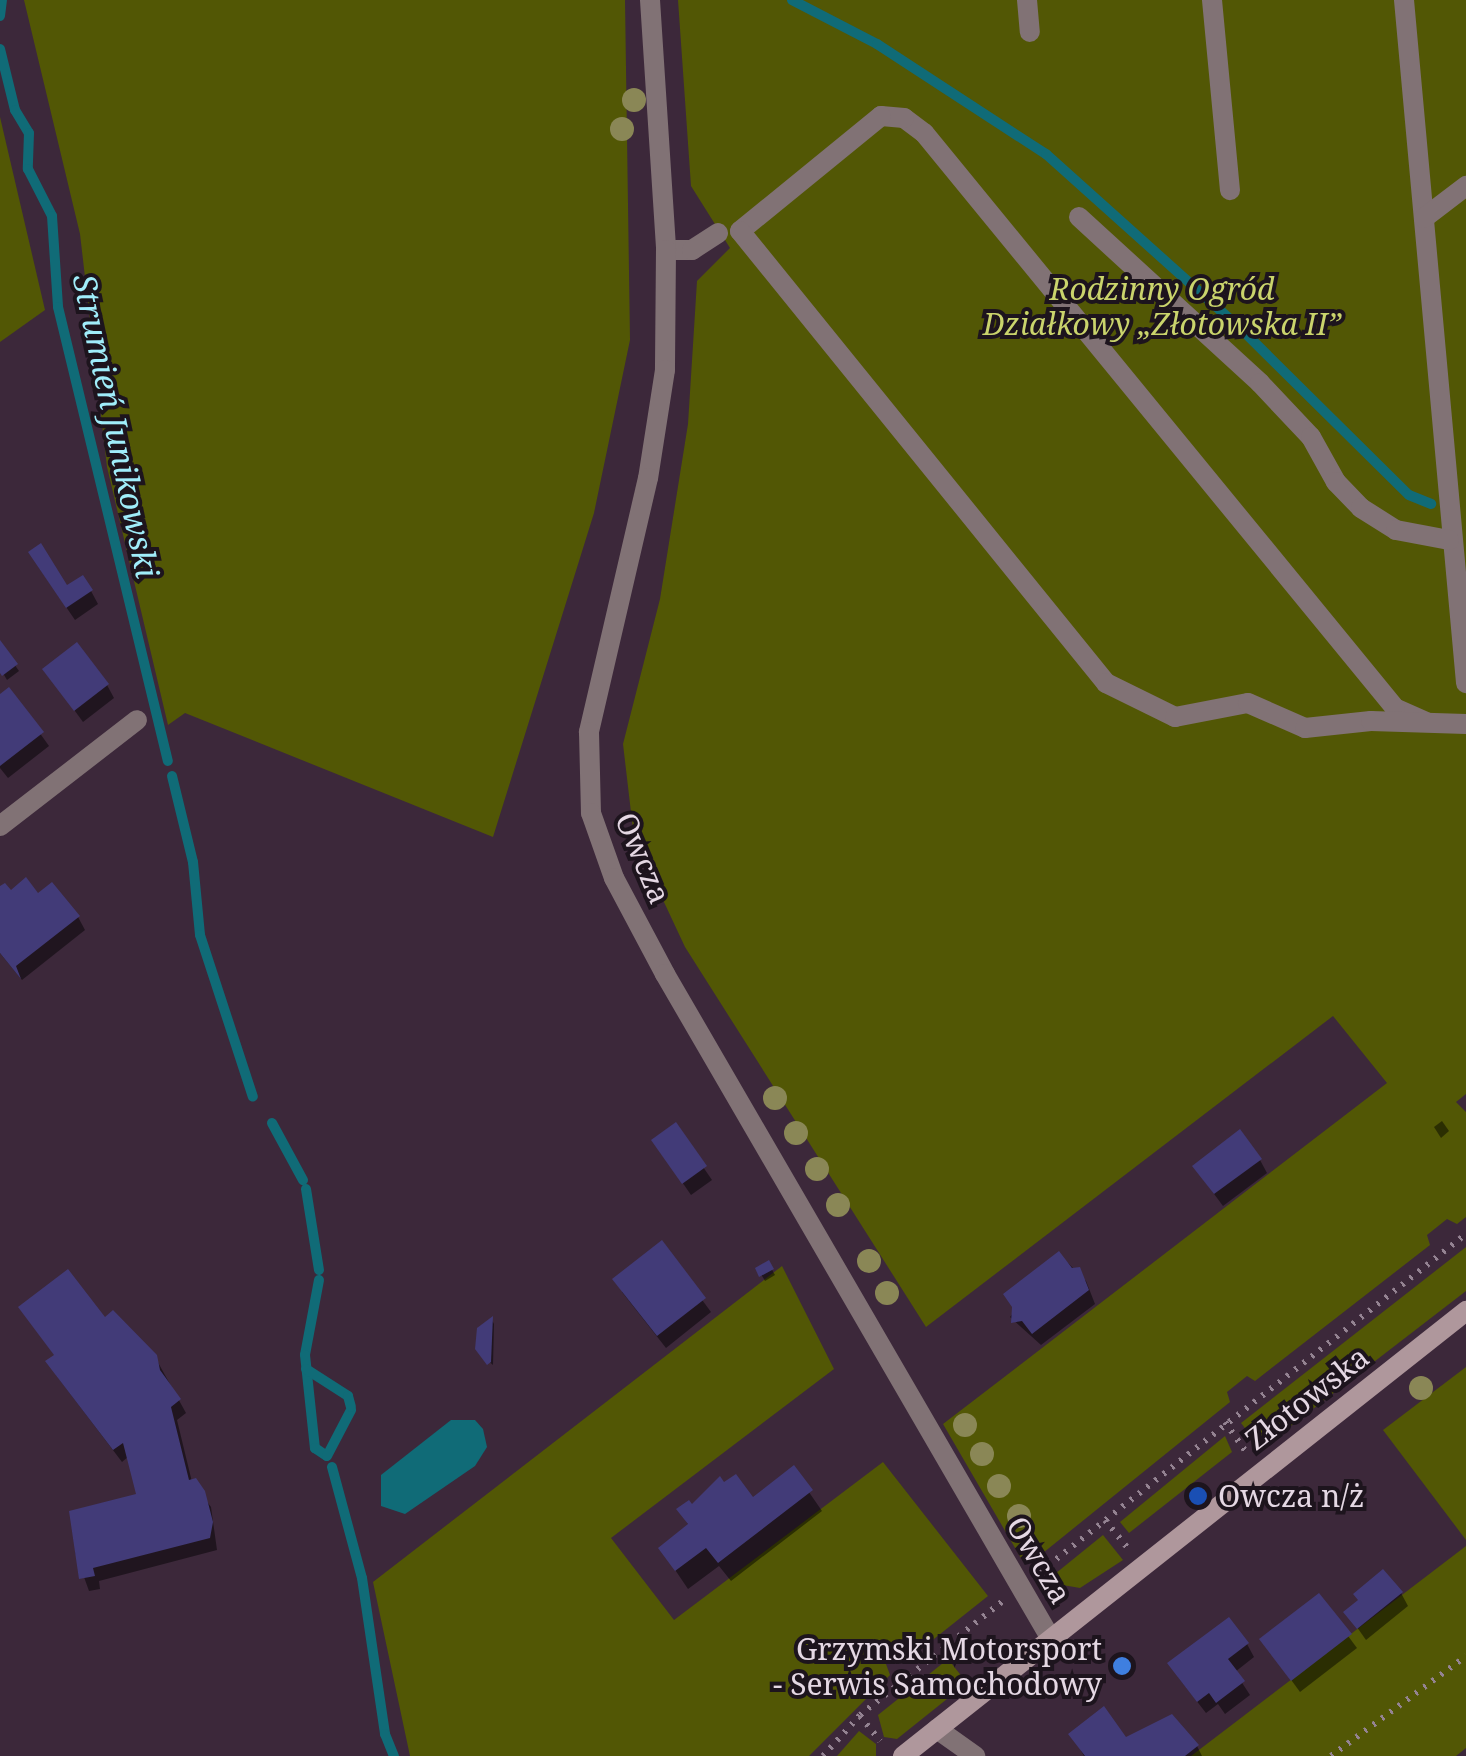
<!DOCTYPE html>
<meta charset="utf-8">
<style>
body{margin:0}
#map{position:relative;width:1466px;height:1756px;overflow:hidden;background:#3c283a;font-family:"Noto Serif",serif}
div>[style]{position:absolute}
.green>*{inset:0;background:#525705}
.water>*{inset:0;background:#106b77}
.shadow>*{inset:0;background:#0007}
.stream>*{height:10px;margin:-5px;padding:0 5px;transform-origin:5px;border-radius:5px;background:#106b77}
.building>*{inset:0;background:#423b78}
.path>*{height:6px;margin-top:-3px;transform-origin:0;background:repeating-linear-gradient(90deg,#948392 0 2.5px,transparent 0 10.5px)}
.lane>*{height:20px;margin:-10px;padding:0 10px;transform-origin:10px;border-radius:10px;background:#817275}
.street>*{height:20px;margin:-10px;padding:0 10px;transform-origin:10px;border-radius:10px;background:#817275}
.secondary>*{height:20px;margin:-10px;padding:0 10px;transform-origin:10px;border-radius:10px;background:#af979c}
.trees>*{width:24px;height:24px;margin:-12px;border-radius:50%;background:#8a8756}
.dots>*{width:28px;height:28px;translate:-50% -50%;box-sizing:border-box;border:5px solid #1d141d;border-radius:50%}
span{translate:-50% -50%;white-space:nowrap;text-align:center;line-height:1.15;-webkit-text-stroke:8px #1d141d;paint-order:stroke}
.park-label{font-size:30px;color:#cad46c;font-style:italic}
.street-label{font-size:30px;color:#e5d8e4}
.poi-label{font-size:30px;color:#e5d8e4}
.left{translate:0 -50%;text-align:left}
.right{translate:-100% -50%;text-align:right}
.water-label{font-size:32px;color:#a0edfa;font-style:italic}
</style>
<div id="map">
<div class="green">
<div style="clip-path:polygon(24px 0,625px 0,630px 340px,594px 513px,493px 837px,185px 713px,168px 725px,107px 467px,80px 234px)"></div>
<div style="clip-path:polygon(678px 0,1466px 0,1466px 1094px,1456px 1102px,1466px 1112px,1466px 1217px,1457px 1224px,1447px 1219px,1427px 1235px,1430px 1245px,1255px 1381px,1247px 1376px,1227px 1392px,1230px 1402px,1038px 1557px,1033px 1552px,1022px 1560px,943px 1424px,1387px 1083px,1333px 1016px,926px 1327px,685px 947px,634px 838px,623px 744px,660px 599px,688px 424px,697px 281px,730px 248px,691px 186px)"></div>
<div style="clip-path:polygon(0 117px,45px 310px,0 342px)"></div>
<div style="clip-path:polygon(1466px 1247px,1466px 1291px,1261px 1449px,1241px 1423px)"></div>
<div style="clip-path:polygon(782px 1266px,834px 1369px,611px 1538px,674px 1620px,883px 1462px,988px 1596px,915px 1654px,907px 1648px,886px 1664px,890px 1675px,809px 1756px,410px 1756px,373px 1582px)"></div>
<div style="clip-path:polygon(1466px 1367px,1466px 1540px,1383px 1430px)"></div>
<div style="clip-path:polygon(1225px 1436px,1232px 1452px,1129px 1533px,1120px 1522px)"></div>
<div style="clip-path:polygon(1103px 1535px,1123px 1560px,1080px 1588px,1045px 1582px)"></div>
<div style="clip-path:polygon(1466px 1546px,1466px 1748px,1456px 1756px,1191px 1756px)"></div>
<div style="clip-path:polygon(948px 1659px,967px 1683px,897px 1739px,884px 1737px,878px 1715px)"></div>
<div style="clip-path:polygon(859px 1731px,876px 1744px,876px 1756px,837px 1756px)"></div>
</div>
<div class="water">
<div style="clip-path:polygon(451px 1420px,475px 1420px,483px 1429px,487px 1447px,475px 1466px,405px 1514px,381px 1506px,381px 1475px)"></div>
</div>
<div class="shadow">
<div style="clip-path:polygon(38px 566px,66px 589px,91px 591px,98px 604px,75px 620px)"></div>
<div style="clip-path:polygon(0 644px,19px 671px,7px 680px,0 668px)"></div>
<div style="clip-path:polygon(45px 670px,107px 685px,114px 698px,83px 722px)"></div>
<div style="clip-path:polygon(9px 690px,49px 746px,8px 778px,0 768px,0 697px)"></div>
<div style="clip-path:polygon(0 890px,38px 897px,78px 917px,85px 930px,22px 980px,0 953px)"></div>
<div style="clip-path:polygon(1442px 1121px,1449px 1131px,1441px 1138px,1434px 1127px)"></div>
<div style="clip-path:polygon(675px 1126px,712px 1180px,691px 1195px,662px 1153px)"></div>
<div style="clip-path:polygon(1260px 1160px,1267px 1173px,1223px 1206px,1203px 1179px)"></div>
<div style="clip-path:polygon(661px 1244px,711px 1312px,666px 1348px,622px 1292px)"></div>
<div style="clip-path:polygon(1059px 1254px,1086px 1281px,1095px 1304px,1041px 1345px,1010px 1317px)"></div>
<div style="clip-path:polygon(768px 1263px,775px 1275px,765px 1281px,758px 1269px)"></div>
<div style="clip-path:polygon(21px 1308px,104px 1320px,155px 1357px,186px 1413px,177px 1420px,192px 1482px,211px 1507px,217px 1550px,99px 1581px,100px 1589px,89px 1591px,75px 1552px,139px 1496px,129px 1456px,122px 1462px,56px 1375px,56px 1357px)"></div>
<div style="clip-path:polygon(492px 1320px,494px 1324px,493px 1365px,481px 1355px)"></div>
<div style="clip-path:polygon(793px 1469px,822px 1511px,731px 1581px,719px 1566px,688px 1589px,661px 1549px,689px 1526px,680px 1510px,753px 1500px)"></div>
<div style="clip-path:polygon(1401px 1593px,1408px 1606px,1366px 1640px,1347px 1613px)"></div>
<div style="clip-path:polygon(1319px 1597px,1357px 1648px,1300px 1692px,1262px 1640px)"></div>
<div style="clip-path:polygon(1247px 1644px,1254px 1657px,1235px 1672px,1250px 1695px,1225px 1714px,1218px 1704px,1206px 1713px,1178px 1677px)"></div>
<div style="clip-path:polygon(1072px 1735px,1197px 1746px,1202px 1756px,1084px 1756px)"></div>
</div>
<div class="stream">
<div style="left:792px;top:0;width:96px;rotate:27.4deg"></div>
<div style="left:877px;top:44px;width:202px;rotate:33.1deg"></div>
<div style="left:1046px;top:154px;width:250px;rotate:41.9deg"></div>
<div style="left:0;top:16px;width:16px;rotate:-83deg"></div>
<div style="left:0;top:49px;width:63px;rotate:76.2deg"></div>
<div style="left:15px;top:110px;width:27px;rotate:59deg"></div>
<div style="left:29px;top:133px;width:36px;rotate:92deg"></div>
<div style="left:28px;top:169px;width:53px;rotate:62.9deg"></div>
<div style="left:52px;top:216px;width:91px;rotate:86.2deg"></div>
<div style="left:58px;top:307px;width:467px;rotate:76.4deg"></div>
<div style="left:1238px;top:326px;width:240px;rotate:44.7deg"></div>
<div style="left:1409px;top:495px;width:24px;rotate:22deg"></div>
<div style="left:172px;top:776px;width:89px;rotate:76.3deg"></div>
<div style="left:193px;top:862px;width:73px;rotate:84.5deg"></div>
<div style="left:200px;top:935px;width:170px;rotate:71.9deg"></div>
<div style="left:272px;top:1123px;width:65px;rotate:61.5deg"></div>
<div style="left:306px;top:1189px;width:82px;rotate:80.9deg"></div>
<div style="left:319px;top:1280px;width:76px;rotate:100.6deg"></div>
<div style="left:305px;top:1355px;width:94px;rotate:83.9deg"></div>
<div style="left:315px;top:1448px;width:14px;rotate:34deg"></div>
<div style="left:327px;top:1456px;width:52px;rotate:-62.4deg"></div>
<div style="left:306px;top:1369px;width:50px;rotate:32.7deg"></div>
<div style="left:348px;top:1396px;width:11px;rotate:75deg"></div>
<div style="left:332px;top:1467px;width:115px;rotate:74.9deg"></div>
<div style="left:362px;top:1578px;width:158px;rotate:81.6deg"></div>
<div style="left:385px;top:1734px;width:24px;rotate:68deg"></div>
</div>
<div class="building">
<div style="clip-path:polygon(41px 543px,67px 585px,83px 575px,93px 590px,66px 608px,28px 552px)"></div>
<div style="clip-path:polygon(0 640px,18px 664px,2px 676px,0 673px)"></div>
<div style="clip-path:polygon(77px 642px,109px 684px,74px 711px,42px 669px)"></div>
<div style="clip-path:polygon(9px 687px,44px 732px,0 766px,0 694px)"></div>
<div style="clip-path:polygon(26px 877px,38px 893px,52px 882px,80px 916px,16px 966px,21px 979px,0 953px,0 886px,5px 883px,11px 890px)"></div>
<div style="clip-path:polygon(676px 1122px,707px 1166px,682px 1184px,651px 1140px)"></div>
<div style="clip-path:polygon(1240px 1129px,1262px 1159px,1214px 1194px,1192px 1166px)"></div>
<div style="clip-path:polygon(662px 1240px,706px 1298px,657px 1336px,612px 1279px)"></div>
<div style="clip-path:polygon(1059px 1251px,1072px 1268px,1080px 1267px,1089px 1290px,1032px 1334px,1022px 1321px,1011px 1323px,1012px 1307px,1003px 1294px)"></div>
<div style="clip-path:polygon(769px 1260px,774px 1269px,759px 1277px,755px 1268px)"></div>
<div style="clip-path:polygon(68px 1269px,105px 1317px,113px 1310px,157px 1355px,160px 1370px,181px 1399px,171px 1407px,189px 1480px,196px 1478px,205px 1491px,213px 1522px,210px 1538px,93px 1568px,95px 1576px,79px 1579px,69px 1511px,136px 1494px,123px 1443px,113px 1450px,45px 1361px,54px 1355px,18px 1307px)"></div>
<div style="clip-path:polygon(493px 1316px,491px 1362px,487px 1365px,475px 1349px,477px 1328px)"></div>
<div style="clip-path:polygon(794px 1465px,813px 1490px,718px 1563px,706px 1548px,675px 1571px,658px 1548px,688px 1524px,676px 1509px,689px 1500px,692px 1504px,720px 1476px,724px 1482px,736px 1474px,753px 1497px)"></div>
<div style="clip-path:polygon(1383px 1569px,1403px 1592px,1357px 1629px,1343px 1612px,1358px 1600px,1353px 1594px)"></div>
<div style="clip-path:polygon(1319px 1593px,1352px 1634px,1291px 1681px,1259px 1639px)"></div>
<div style="clip-path:polygon(1229px 1617px,1249px 1643px,1228px 1659px,1245px 1681px,1216px 1703px,1209px 1693px,1197px 1702px,1167px 1663px)"></div>
<div style="clip-path:polygon(1104px 1706px,1126px 1737px,1172px 1714px,1199px 1745px,1185px 1756px,1085px 1756px,1068px 1734px)"></div>
</div>
<div class="path">
<div style="left:1225px;top:1422px;width:37px;rotate:55deg"></div>
<div style="left:1105px;top:1520px;width:35px;rotate:51deg"></div>
<div style="left:1040px;top:1572px;width:544px;rotate:-38.43deg"></div>
<div style="left:860px;top:1716px;width:32px;rotate:51deg"></div>
<div style="left:823px;top:1756px;width:55px;rotate:-47.9deg"></div>
<div style="left:860px;top:1715px;width:183px;rotate:-38.6deg"></div>
<div style="left:1331px;top:1756px;width:168px;rotate:-36.5deg"></div>
</div>
<div class="lane">
<div style="left:666px;top:250px;width:26px"></div>
<div style="left:692px;top:250px;width:31px;rotate:-33deg"></div>
</div>
<div class="street">
<div style="left:650px;top:0;width:251px;rotate:86.3deg"></div>
<div style="left:666px;top:250px;width:120px;rotate:90.5deg"></div>
<div style="left:665px;top:370px;width:109px;rotate:98.9deg"></div>
<div style="left:648px;top:478px;width:261px;rotate:103.1deg"></div>
<div style="left:589px;top:732px;width:81px;rotate:88.6deg"></div>
<div style="left:591px;top:813px;width:69px;rotate:70.5deg"></div>
<div style="left:614px;top:878px;width:109px;rotate:62deg"></div>
<div style="left:665px;top:974px;width:769px;rotate:59.87deg"></div>
<div style="left:1027px;top:0;width:32px;rotate:85deg"></div>
<div style="left:1212px;top:0;width:191px;rotate:84.6deg"></div>
<div style="left:1404px;top:0;width:686px;rotate:84.81deg"></div>
<div style="left:1079px;top:217px;width:246px;rotate:42.5deg"></div>
<div style="left:1260px;top:383px;width:74px;rotate:46.6deg"></div>
<div style="left:1311px;top:437px;width:51px;rotate:60.9deg"></div>
<div style="left:1336px;top:482px;width:36px;rotate:46deg"></div>
<div style="left:1361px;top:508px;width:41px;rotate:32.2deg"></div>
<div style="left:1396px;top:530px;width:54px;rotate:10.7deg"></div>
<div style="left:1424px;top:218px;width:53px;rotate:-37.3deg"></div>
<div style="left:1426px;top:722px;width:34px;rotate:-156deg"></div>
<div style="left:1395px;top:708px;width:743px;rotate:-129.32deg"></div>
<div style="left:924px;top:133px;width:25px;rotate:-143deg"></div>
<div style="left:904px;top:118px;width:23px;rotate:-175deg"></div>
<div style="left:881px;top:116px;width:182px;rotate:140.8deg"></div>
<div style="left:740px;top:231px;width:582px;rotate:51deg"></div>
<div style="left:1106px;top:683px;width:77px;rotate:26.2deg"></div>
<div style="left:1175px;top:717px;width:74px;rotate:-10.9deg"></div>
<div style="left:1248px;top:703px;width:62px;rotate:23.7deg"></div>
<div style="left:1305px;top:728px;width:66px;rotate:-6.1deg"></div>
<div style="left:1371px;top:721px;width:95px;rotate:1.8deg"></div>
<div style="left:0;top:826px;width:173px;rotate:-37.7deg"></div>
<div style="left:937px;top:1729px;width:47px;rotate:35.4deg"></div>
</div>
<div class="secondary">
<div style="left:903px;top:1756px;width:718px;rotate:-38.32deg"></div>
</div>
<div class="trees">
<div style="left:634px;top:100px"></div>
<div style="left:622px;top:129px"></div>
<div style="left:775px;top:1098px"></div>
<div style="left:796px;top:1133px"></div>
<div style="left:817px;top:1169px"></div>
<div style="left:838px;top:1205px"></div>
<div style="left:869px;top:1261px"></div>
<div style="left:887px;top:1293px"></div>
<div style="left:1421px;top:1388px"></div>
<div style="left:965px;top:1425px"></div>
<div style="left:982px;top:1454px"></div>
<div style="left:999px;top:1486px"></div>
<div style="left:1019px;top:1516px"></div>
</div>
<div class="dots">
<div style="left:1198px;top:1496px;background:#1a4fb4"></div>
<div style="left:1122px;top:1666px;background:#3f7fe0"></div>
</div>
<div class="park-label">
<span style="left:1162px;top:306px">Rodzinny Ogród<br>Działkowy „Złotowska II”</span>
</div>
<div class="street-label">
<span style="left:643px;top:858px;rotate:67deg">Owcza</span>
<span style="left:1307px;top:1398px;rotate:-38deg">Złotowska</span>
<span style="left:1039px;top:1560px;rotate:59deg">Owcza</span>
</div>
<div class="poi-label">
<span class="left" style="left:1218px;top:1496px">Owcza n/ż</span>
<span class="right" style="left:1102px;top:1666px">Grzymski Motorsport<br>- Serwis Samochodowy</span>
</div>
<div class="water-label">
<span style="left:116px;top:426px;rotate:78deg">Strumień Junikowski</span>
</div>
</div>
